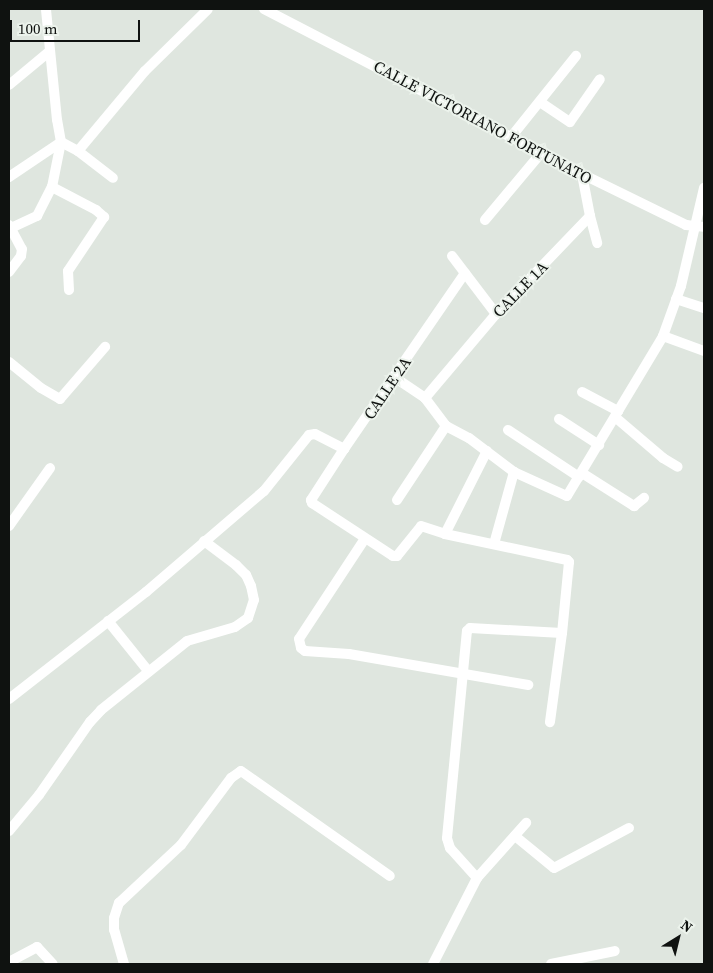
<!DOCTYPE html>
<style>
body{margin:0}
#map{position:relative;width:713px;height:973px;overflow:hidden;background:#dfe6df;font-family:"Source Serif 4",serif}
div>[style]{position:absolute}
.minor>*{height:10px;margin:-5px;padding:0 5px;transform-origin:5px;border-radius:5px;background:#fff}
span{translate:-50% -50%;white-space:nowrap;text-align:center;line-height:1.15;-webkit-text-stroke:4px #ecf3ec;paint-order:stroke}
.street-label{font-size:16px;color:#0f1210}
.frame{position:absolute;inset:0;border:10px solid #0f1210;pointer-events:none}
.north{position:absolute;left:653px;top:913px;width:50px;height:50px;-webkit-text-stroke:4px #ecf3ec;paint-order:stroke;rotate:36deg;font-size:14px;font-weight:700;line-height:20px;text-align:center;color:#0f1210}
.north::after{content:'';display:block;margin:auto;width:18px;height:22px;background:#0f1210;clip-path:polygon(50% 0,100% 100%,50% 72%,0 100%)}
.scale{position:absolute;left:10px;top:20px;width:130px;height:22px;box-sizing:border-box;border:2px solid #0f1210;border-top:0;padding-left:6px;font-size:15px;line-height:18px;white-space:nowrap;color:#0f1210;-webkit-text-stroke:4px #ecf3ec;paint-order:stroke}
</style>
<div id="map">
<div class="minor">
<div style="left:264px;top:9px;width:358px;rotate:27.4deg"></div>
<div style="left:582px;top:174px;width:116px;rotate:26.1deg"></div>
<div style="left:686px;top:225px;width:18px;rotate:6deg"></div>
<div style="left:9px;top:85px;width:53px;rotate:-39.7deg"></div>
<div style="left:540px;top:102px;width:36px;rotate:34deg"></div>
<div style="left:570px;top:122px;width:52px;rotate:-55.1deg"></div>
<div style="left:511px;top:137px;width:104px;rotate:-51.3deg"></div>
<div style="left:61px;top:142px;width:19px;rotate:28deg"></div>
<div style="left:78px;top:151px;width:44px;rotate:37.6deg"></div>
<div style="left:78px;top:151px;width:104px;rotate:-50.1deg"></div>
<div style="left:145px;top:71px;width:88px;rotate:-44.5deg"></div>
<div style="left:9px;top:177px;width:63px;rotate:-33.9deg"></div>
<div style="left:52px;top:187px;width:50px;rotate:27.6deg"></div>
<div style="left:96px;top:210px;width:11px;rotate:41deg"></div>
<div style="left:104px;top:217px;width:65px;rotate:123.7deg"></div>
<div style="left:68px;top:271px;width:19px;rotate:87deg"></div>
<div style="left:590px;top:216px;width:28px;rotate:75deg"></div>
<div style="left:485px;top:220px;width:87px;rotate:-50.1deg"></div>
<div style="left:9px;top:225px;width:27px;rotate:62deg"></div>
<div style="left:22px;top:249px;width:7px;rotate:98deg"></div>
<div style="left:21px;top:256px;width:20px;rotate:127deg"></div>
<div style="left:11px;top:228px;width:29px;rotate:-25deg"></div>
<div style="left:37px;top:216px;width:33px;rotate:-63deg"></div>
<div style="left:52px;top:187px;width:46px;rotate:-78.7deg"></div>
<div style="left:61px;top:142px;width:22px;rotate:-100deg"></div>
<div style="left:57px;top:120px;width:112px;rotate:-95.7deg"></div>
<div style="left:452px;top:256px;width:73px;rotate:52.8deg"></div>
<div style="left:465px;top:273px;width:214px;rotate:124.5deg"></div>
<div style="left:344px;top:449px;width:61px;rotate:122.9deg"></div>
<div style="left:311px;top:500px;width:3px;rotate:72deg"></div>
<div style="left:312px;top:503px;width:97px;rotate:33.2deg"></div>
<div style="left:393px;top:556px;width:4px"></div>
<div style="left:397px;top:556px;width:38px;rotate:-51deg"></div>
<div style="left:421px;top:526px;width:25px;rotate:18deg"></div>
<div style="left:445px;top:534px;width:125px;rotate:12deg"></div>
<div style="left:567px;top:560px;width:3px;rotate:45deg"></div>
<div style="left:569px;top:562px;width:71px;rotate:95.6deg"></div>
<div style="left:562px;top:633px;width:90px;rotate:97.7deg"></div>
<div style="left:676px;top:299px;width:29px;rotate:18deg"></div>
<div style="left:663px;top:336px;width:44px;rotate:20.1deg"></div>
<div style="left:9px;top:362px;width:41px;rotate:39.1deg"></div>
<div style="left:41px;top:388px;width:22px;rotate:30deg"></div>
<div style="left:60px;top:399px;width:69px;rotate:-49.1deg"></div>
<div style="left:394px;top:377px;width:37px;rotate:34deg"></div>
<div style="left:425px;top:398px;width:35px;rotate:53deg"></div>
<div style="left:446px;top:426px;width:26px;rotate:28deg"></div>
<div style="left:469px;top:438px;width:56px;rotate:37.1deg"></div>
<div style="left:514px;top:472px;width:58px;rotate:24.4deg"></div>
<div style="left:567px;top:496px;width:187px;rotate:-59deg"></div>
<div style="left:663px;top:336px;width:53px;rotate:-70.2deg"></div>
<div style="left:681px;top:286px;width:101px;rotate:-76.8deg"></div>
<div style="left:582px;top:392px;width:41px;rotate:27.8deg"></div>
<div style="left:425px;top:398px;width:110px;rotate:-49.8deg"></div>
<div style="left:496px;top:314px;width:136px;rotate:-46.2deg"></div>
<div style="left:590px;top:216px;width:43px;rotate:-100.8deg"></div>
<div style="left:615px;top:417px;width:63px;rotate:40.5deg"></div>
<div style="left:663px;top:458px;width:17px;rotate:31deg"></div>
<div style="left:559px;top:419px;width:48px;rotate:33deg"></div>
<div style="left:508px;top:430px;width:85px;rotate:33.5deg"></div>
<div style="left:582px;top:473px;width:62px;rotate:32.4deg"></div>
<div style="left:634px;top:506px;width:13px;rotate:-39deg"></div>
<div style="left:397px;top:500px;width:89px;rotate:-56.5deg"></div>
<div style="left:9px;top:526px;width:71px;rotate:-54.7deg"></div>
<div style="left:445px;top:534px;width:93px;rotate:-63.2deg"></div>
<div style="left:364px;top:540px;width:118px;rotate:123.3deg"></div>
<div style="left:299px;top:639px;width:9px;rotate:77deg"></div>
<div style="left:301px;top:648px;width:5px;rotate:37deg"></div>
<div style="left:305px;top:651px;width:44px;rotate:3.9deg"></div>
<div style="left:349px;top:654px;width:182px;rotate:9.8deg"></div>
<div style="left:494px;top:544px;width:75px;rotate:-74.5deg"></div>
<div style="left:108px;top:621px;width:65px;rotate:51.2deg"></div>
<div style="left:9px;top:699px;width:174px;rotate:-38deg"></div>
<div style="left:146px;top:592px;width:155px;rotate:-40.6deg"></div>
<div style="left:264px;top:491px;width:72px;rotate:-51.2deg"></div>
<div style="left:309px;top:435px;width:6px;rotate:-9deg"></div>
<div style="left:315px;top:434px;width:33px;rotate:27deg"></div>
<div style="left:9px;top:831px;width:47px;rotate:-50.2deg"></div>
<div style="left:39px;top:795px;width:89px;rotate:-55.1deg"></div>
<div style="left:90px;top:722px;width:16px;rotate:-47deg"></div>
<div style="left:101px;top:710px;width:110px;rotate:-38.7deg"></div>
<div style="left:187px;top:641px;width:50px;rotate:-16.3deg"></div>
<div style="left:235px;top:627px;width:16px;rotate:-35deg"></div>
<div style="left:248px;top:618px;width:19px;rotate:-72deg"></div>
<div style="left:254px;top:600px;width:14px;rotate:-102deg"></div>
<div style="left:251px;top:586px;width:12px;rotate:-114deg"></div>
<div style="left:246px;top:575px;width:14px;rotate:-135deg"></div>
<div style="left:236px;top:565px;width:40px;rotate:-143deg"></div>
<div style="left:515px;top:836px;width:50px;rotate:39.4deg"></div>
<div style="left:554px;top:868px;width:85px;rotate:-28.1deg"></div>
<div style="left:477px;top:878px;width:40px;rotate:-132deg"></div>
<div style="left:450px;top:848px;width:10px;rotate:-107deg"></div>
<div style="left:447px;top:838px;width:208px;rotate:-84.5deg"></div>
<div style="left:467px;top:631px;width:4px;rotate:-45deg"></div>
<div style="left:470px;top:628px;width:92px;rotate:3.1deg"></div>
<div style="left:9px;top:962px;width:32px;rotate:-28deg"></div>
<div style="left:37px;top:947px;width:23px;rotate:47deg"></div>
<div style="left:124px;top:964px;width:35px;rotate:-106deg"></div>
<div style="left:114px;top:930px;width:12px;rotate:-90deg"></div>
<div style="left:114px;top:918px;width:16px;rotate:-72deg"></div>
<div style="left:119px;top:903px;width:85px;rotate:-43.1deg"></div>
<div style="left:181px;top:845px;width:84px;rotate:-53.3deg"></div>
<div style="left:231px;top:778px;width:12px;rotate:-35deg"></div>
<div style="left:241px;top:771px;width:182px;rotate:35.2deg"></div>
<div style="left:433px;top:964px;width:97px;rotate:-62.9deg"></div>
<div style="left:477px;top:878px;width:74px;rotate:-48.3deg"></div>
<div style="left:551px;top:964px;width:65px;rotate:-11.5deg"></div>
</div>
<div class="street-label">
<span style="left:483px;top:122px;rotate:28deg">CALLE VICTORIANO FORTUNATO</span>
<span style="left:520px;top:289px;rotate:-46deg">CALLE 1A</span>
<span style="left:387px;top:388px;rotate:-56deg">CALLE 2A</span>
</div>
<div class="frame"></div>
<div class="north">N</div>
<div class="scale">100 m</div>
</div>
